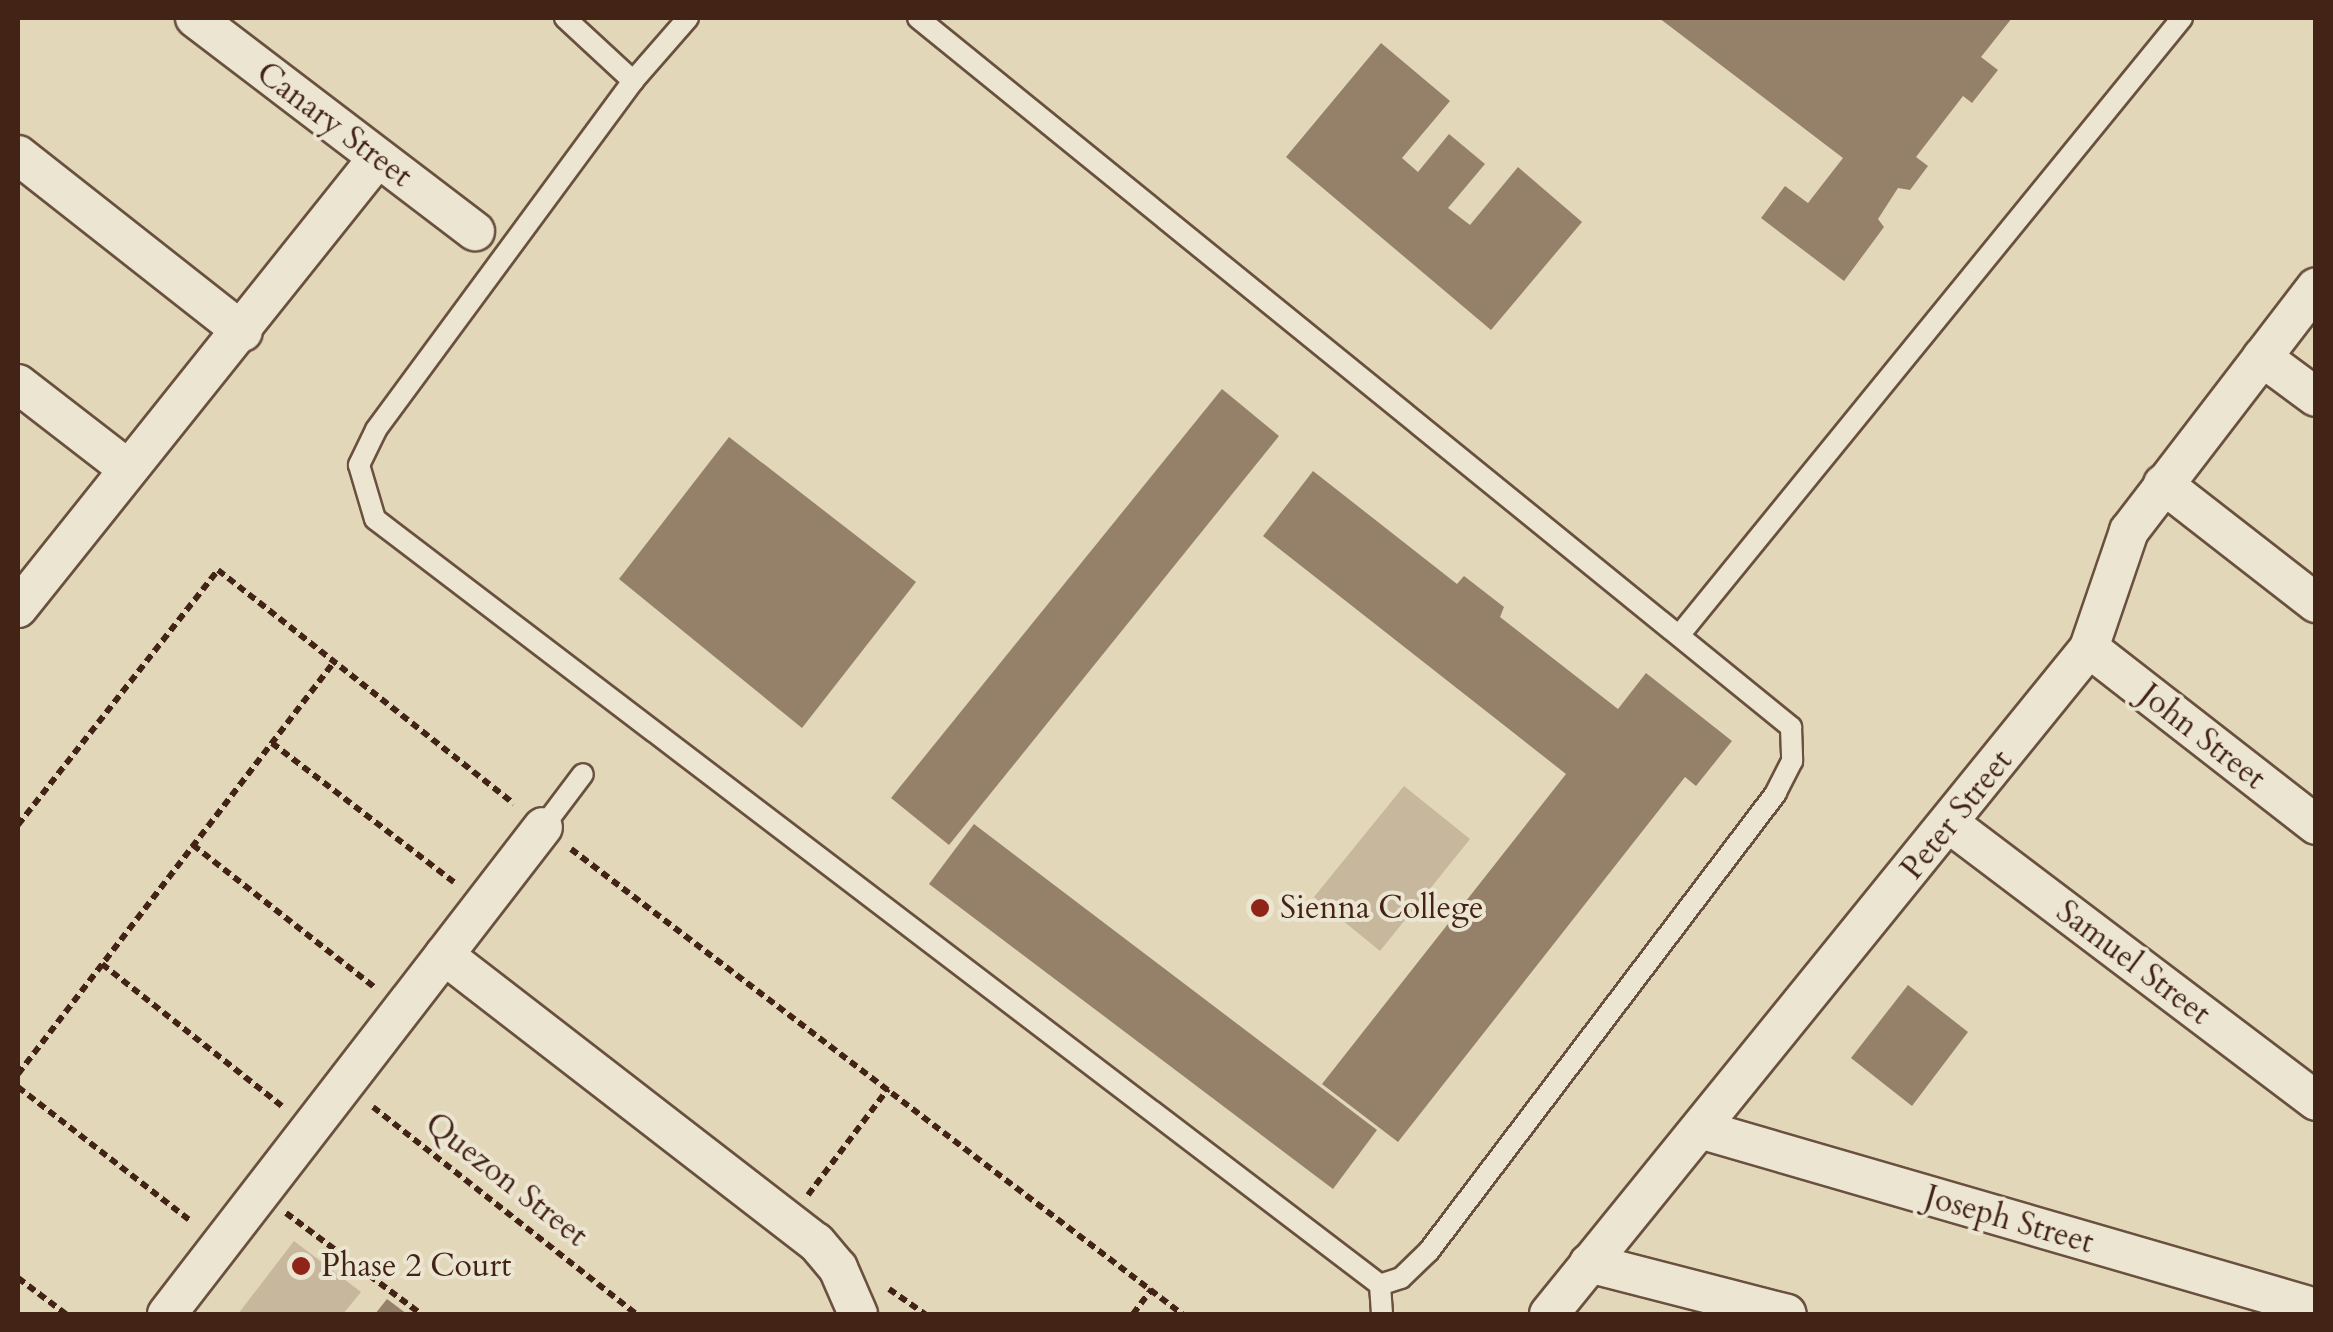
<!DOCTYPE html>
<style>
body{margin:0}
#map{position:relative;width:2333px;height:1332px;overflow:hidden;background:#e2d7b9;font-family:Cardo,serif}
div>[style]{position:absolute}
.green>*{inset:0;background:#c7b89d}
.building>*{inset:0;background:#95816a}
.path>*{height:6px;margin-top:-3px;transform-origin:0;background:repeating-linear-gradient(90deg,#422315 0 8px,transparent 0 13px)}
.roads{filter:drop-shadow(2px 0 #6a503e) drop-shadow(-2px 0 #6a503e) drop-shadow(0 2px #6a503e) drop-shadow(0 -2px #6a503e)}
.lane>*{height:20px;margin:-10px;padding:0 10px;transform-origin:10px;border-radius:10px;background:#ece5d2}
.street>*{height:38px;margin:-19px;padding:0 19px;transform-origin:19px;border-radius:19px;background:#ece5d2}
.dots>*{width:28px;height:28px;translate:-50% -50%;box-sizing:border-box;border:5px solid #ece5d2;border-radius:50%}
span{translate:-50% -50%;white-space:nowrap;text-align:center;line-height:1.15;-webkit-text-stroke:8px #ece5d2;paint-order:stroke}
.street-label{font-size:32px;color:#422315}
.poi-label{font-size:32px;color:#422315}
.left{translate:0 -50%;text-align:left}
.frame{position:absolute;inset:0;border:20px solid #422315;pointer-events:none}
</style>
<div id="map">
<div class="green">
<div style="clip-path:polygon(1404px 786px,1470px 839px,1380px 951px,1314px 897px)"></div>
<div style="clip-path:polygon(294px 1241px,361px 1292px,343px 1314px,238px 1314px)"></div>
</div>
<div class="building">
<div style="clip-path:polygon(1659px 18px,2012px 18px,1981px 57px,1998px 70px,1972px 103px,1963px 96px,1916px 157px,1928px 166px,1910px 190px,1898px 188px,1878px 219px,1884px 227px,1844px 281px,1761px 218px,1785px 186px,1808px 203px,1843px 158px)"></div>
<div style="clip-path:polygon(1381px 43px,1450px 101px,1402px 158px,1418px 172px,1449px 134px,1485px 164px,1448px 208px,1470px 225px,1518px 167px,1582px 222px,1491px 330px,1286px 157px)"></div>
<div style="clip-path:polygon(1222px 389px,1279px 436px,949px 845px,891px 798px)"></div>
<div style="clip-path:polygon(729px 437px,916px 582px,802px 728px,619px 579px)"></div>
<div style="clip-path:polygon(1313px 471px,1457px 584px,1464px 576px,1504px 607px,1500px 617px,1618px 709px,1646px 673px,1732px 741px,1696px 786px,1685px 777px,1398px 1142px,1322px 1084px,1566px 774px,1263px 536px)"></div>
<div style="clip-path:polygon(974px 824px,1377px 1130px,1333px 1189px,929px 884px)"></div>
<div style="clip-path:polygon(1908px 985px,1968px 1032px,1912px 1106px,1851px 1058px)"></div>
<div style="clip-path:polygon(387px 1299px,407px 1314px,375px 1314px)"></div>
</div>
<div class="path">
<div style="left:272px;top:743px;width:229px;rotate:37.4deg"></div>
<div style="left:18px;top:825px;width:324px;rotate:-51.9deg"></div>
<div style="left:218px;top:570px;width:377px;rotate:38.3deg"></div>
<div style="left:193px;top:845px;width:230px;rotate:38.1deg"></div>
<div style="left:571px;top:849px;width:768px;rotate:37.27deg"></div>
<div style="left:102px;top:964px;width:229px;rotate:38.3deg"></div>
<div style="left:18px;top:1074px;width:519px;rotate:-52.51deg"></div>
<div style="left:18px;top:1087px;width:220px;rotate:37.8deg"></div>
<div style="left:373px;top:1107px;width:335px;rotate:38.2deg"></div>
<div style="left:808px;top:1195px;width:133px;rotate:-53deg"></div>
<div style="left:286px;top:1213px;width:169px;rotate:36.8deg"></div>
<div style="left:18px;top:1278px;width:60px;rotate:36.9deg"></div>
<div style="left:889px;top:1289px;width:44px;rotate:34.8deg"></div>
<div style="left:1133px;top:1314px;width:31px;rotate:-53deg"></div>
</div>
<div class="roads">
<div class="lane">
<div style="left:565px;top:18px;width:93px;rotate:42.8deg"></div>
<div style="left:688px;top:18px;width:84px;rotate:131.1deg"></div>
<div style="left:633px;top:81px;width:433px;rotate:126.4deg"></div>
<div style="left:376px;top:430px;width:39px;rotate:116deg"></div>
<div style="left:359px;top:465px;width:56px;rotate:73.5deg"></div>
<div style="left:375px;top:519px;width:1264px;rotate:37.31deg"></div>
<div style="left:918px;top:18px;width:1125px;rotate:39.08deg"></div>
<div style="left:1791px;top:727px;width:34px;rotate:88deg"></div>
<div style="left:1792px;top:761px;width:36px;rotate:117deg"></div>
<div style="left:1776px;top:793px;width:575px;rotate:127.15deg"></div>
<div style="left:1429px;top:1251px;width:39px;rotate:136deg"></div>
<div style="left:1401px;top:1278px;width:22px;rotate:162deg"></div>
<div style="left:1681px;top:633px;width:793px;rotate:-50.83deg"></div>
<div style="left:543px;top:827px;width:66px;rotate:-53deg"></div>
<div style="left:1380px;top:1285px;width:29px;rotate:86deg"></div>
</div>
<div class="street">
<div style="left:195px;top:18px;width:352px;rotate:37.3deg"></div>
<div style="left:18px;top:155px;width:286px;rotate:38.2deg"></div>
<div style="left:2262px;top:357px;width:67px;rotate:36.5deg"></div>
<div style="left:18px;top:384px;width:139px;rotate:37.7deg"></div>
<div style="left:2163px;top:484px;width:194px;rotate:37.9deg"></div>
<div style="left:18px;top:608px;width:573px;rotate:-51.37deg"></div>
<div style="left:2089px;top:648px;width:288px;rotate:37.9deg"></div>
<div style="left:1950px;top:824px;width:459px;rotate:37.1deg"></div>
<div style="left:444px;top:955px;width:470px;rotate:37.7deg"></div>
<div style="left:816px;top:1242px;width:34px;rotate:50deg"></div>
<div style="left:838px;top:1268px;width:50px;rotate:66.5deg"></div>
<div style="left:1703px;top:1130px;width:638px;rotate:16.19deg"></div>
<div style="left:1589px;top:1263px;width:204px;rotate:14.4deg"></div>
<div style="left:167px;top:1314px;width:615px;rotate:-52.33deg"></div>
<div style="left:1549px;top:1314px;width:857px;rotate:-50.96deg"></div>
<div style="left:2089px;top:648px;width:124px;rotate:-71.1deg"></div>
<div style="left:2129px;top:531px;width:307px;rotate:-52.5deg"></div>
</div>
</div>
<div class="dots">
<div style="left:1260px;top:908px;background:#8f2418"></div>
<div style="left:301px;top:1266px;background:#8f2418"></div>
</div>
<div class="street-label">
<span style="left:334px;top:125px;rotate:37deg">Canary Street</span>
<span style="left:2202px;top:737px;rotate:38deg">John Street</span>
<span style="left:1957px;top:815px;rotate:-51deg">Peter Street</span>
<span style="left:2133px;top:963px;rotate:37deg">Samuel Street</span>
<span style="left:506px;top:1180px;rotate:38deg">Quezon Street</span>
<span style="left:2009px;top:1220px;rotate:16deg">Joseph Street</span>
</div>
<div class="poi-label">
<span class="left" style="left:1280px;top:908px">Sienna College</span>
<span class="left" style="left:321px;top:1266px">Phase 2 Court</span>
</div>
<div class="frame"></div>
</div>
